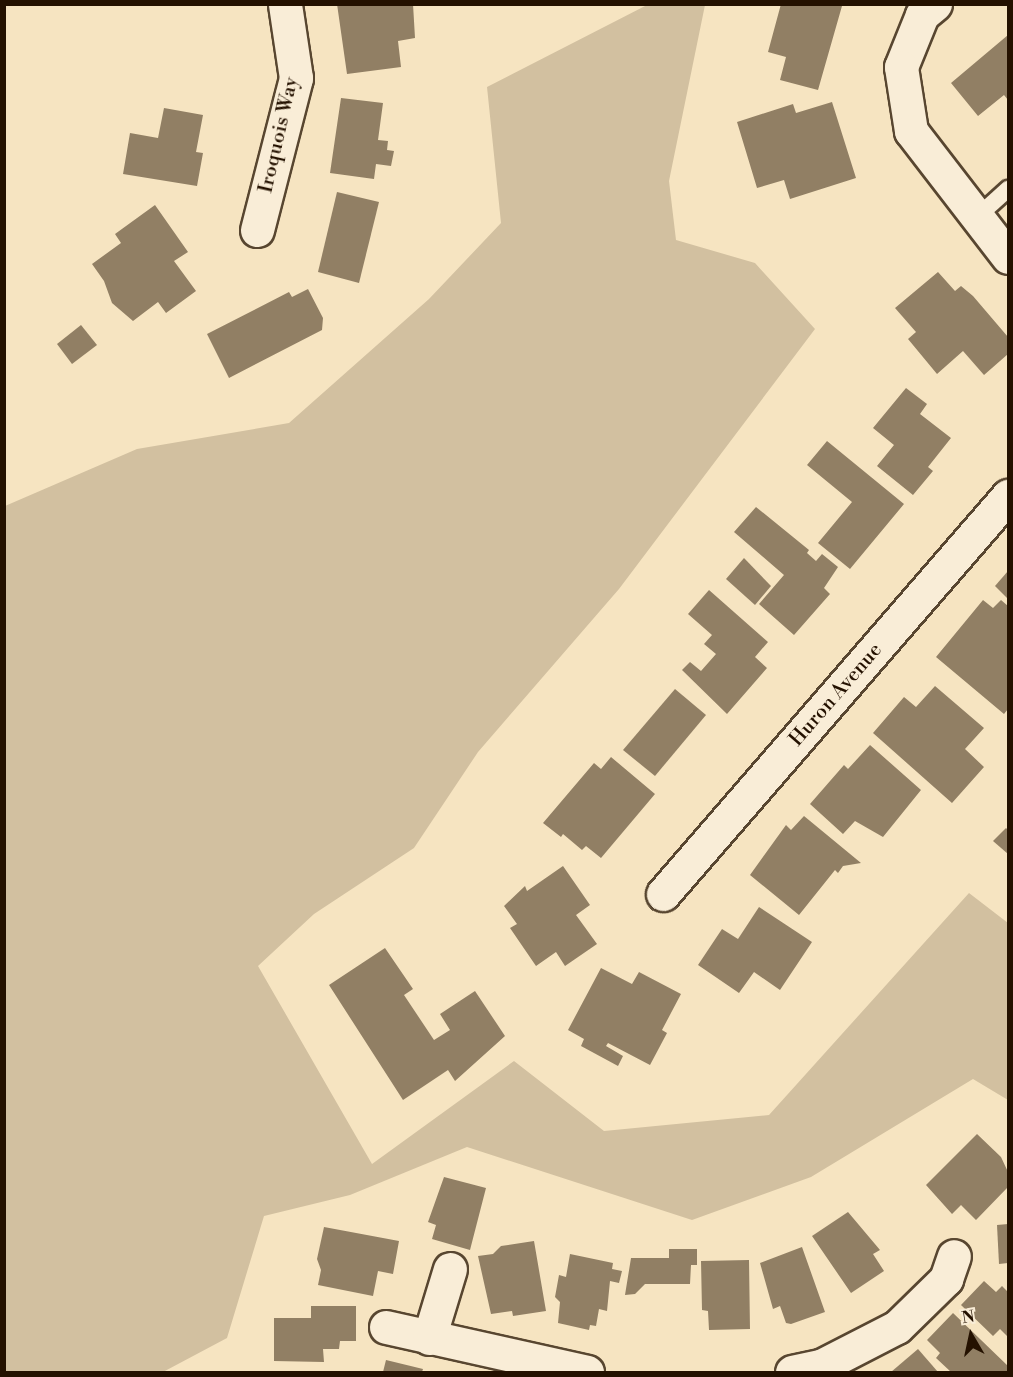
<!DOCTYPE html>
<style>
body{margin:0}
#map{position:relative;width:1013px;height:1377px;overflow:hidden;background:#f6e4c1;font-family:"Libre Bodoni",serif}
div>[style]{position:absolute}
.green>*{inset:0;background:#d2c0a0}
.building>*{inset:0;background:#917f64}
.roads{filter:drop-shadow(2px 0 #584630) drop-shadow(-2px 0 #584630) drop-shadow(0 2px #584630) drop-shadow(0 -2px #584630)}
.lane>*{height:16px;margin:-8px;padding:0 8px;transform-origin:8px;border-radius:8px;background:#f9edd7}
.street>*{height:33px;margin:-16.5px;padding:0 16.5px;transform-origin:16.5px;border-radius:16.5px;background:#f9edd7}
span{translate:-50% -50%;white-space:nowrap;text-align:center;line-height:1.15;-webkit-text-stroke:5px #f9edd7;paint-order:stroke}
.street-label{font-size:20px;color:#241100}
.frame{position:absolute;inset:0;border:6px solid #241100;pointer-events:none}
.north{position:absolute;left:941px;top:1305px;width:60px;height:60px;-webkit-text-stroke:4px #f9edd7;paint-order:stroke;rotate:351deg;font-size:16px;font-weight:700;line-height:24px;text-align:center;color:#241100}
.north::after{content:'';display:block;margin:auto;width:21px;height:27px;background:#241100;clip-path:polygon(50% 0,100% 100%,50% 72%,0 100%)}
</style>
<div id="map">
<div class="green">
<div style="clip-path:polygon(647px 5px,705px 5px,669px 181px,676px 240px,755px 263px,815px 329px,619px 589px,478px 752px,414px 848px,314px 914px,258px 966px,372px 1164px,514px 1061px,604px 1131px,769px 1115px,969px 893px,1008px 923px,1008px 1100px,973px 1079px,811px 1177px,692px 1220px,467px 1147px,350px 1195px,264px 1216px,227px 1338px,163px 1372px,5px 1372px,5px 506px,137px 449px,289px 423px,429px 299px,501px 223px,487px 87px)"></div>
</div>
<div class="building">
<div style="clip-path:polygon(337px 4px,413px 4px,415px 38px,398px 41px,401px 67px,347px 74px)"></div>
<div style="clip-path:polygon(781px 4px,842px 6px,818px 90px,780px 80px,786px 57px,768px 52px)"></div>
<div style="clip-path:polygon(1008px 35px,1008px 100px,1004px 95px,978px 116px,951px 83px)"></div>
<div style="clip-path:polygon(341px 98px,383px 103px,378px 140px,388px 141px,387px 150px,394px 151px,391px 166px,376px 164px,374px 179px,330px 173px)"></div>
<div style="clip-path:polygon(832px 102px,856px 178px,790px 199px,784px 180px,757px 188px,737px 122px,793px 104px,796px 113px)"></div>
<div style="clip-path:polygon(164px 108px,203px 115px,196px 152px,203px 153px,197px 186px,123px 174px,130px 133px,158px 138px)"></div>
<div style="clip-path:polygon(337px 192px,379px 202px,359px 283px,318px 272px)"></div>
<div style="clip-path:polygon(155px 205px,188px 252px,174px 261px,196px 291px,166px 313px,158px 302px,133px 321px,112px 303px,104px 281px,92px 264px,121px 243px,115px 234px)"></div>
<div style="clip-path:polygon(938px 272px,955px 291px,961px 286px,973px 296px,1008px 337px,1008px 354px,984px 375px,963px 351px,937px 374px,908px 339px,916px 332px,895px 308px)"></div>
<div style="clip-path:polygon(308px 289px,323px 318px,322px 330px,229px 378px,207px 334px,289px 292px,292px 297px)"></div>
<div style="clip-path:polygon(81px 325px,97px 345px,72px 364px,57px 344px)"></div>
<div style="clip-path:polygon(906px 388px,927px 404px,920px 414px,951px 438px,928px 467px,933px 471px,913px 495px,877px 466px,894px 445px,873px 428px)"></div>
<div style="clip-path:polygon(827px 441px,904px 504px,850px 569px,818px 543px,852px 502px,807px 465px)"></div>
<div style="clip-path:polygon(756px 507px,809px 550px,807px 553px,816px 561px,822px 554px,838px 567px,824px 588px,830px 594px,794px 635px,759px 604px,784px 575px,734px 532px)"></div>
<div style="clip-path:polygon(744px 558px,771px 586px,755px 605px,726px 579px)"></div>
<div style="clip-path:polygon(1008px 571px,1008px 599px,995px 586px)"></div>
<div style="clip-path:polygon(709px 590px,768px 642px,755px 657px,767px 668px,727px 714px,682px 670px,690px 662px,701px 671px,716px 654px,704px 644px,712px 635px,688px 614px)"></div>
<div style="clip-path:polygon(983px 600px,993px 608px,1001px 600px,1008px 606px,1008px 709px,1004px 714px,936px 657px)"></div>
<div style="clip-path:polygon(935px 686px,984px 728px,965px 749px,984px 767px,952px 803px,873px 733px,904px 697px,916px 707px)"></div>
<div style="clip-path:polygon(675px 689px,706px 715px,655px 776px,623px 750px)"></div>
<div style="clip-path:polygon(870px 745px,921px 790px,883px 837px,855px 821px,843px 834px,810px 804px,844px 765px,848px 769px)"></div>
<div style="clip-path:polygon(611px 757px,655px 794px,601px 858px,586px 846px,582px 850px,563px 834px,561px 837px,543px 823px,594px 763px,601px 769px)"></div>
<div style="clip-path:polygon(804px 816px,861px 863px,843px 866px,838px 873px,835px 870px,799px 915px,750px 875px,786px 825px,791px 830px)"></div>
<div style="clip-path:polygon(1006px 828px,1008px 830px,1008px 854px,993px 841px)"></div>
<div style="clip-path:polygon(563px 866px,590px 905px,576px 915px,597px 944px,565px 966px,556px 952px,536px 966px,510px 928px,517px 924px,504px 906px,525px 886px,527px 891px)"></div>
<div style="clip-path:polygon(759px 907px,812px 942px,780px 990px,754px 972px,739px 993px,698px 965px,722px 929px,738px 939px)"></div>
<div style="clip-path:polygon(385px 948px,413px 989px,404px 995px,434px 1040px,450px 1030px,440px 1014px,475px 991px,505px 1036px,455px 1081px,448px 1070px,403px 1100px,329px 985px)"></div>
<div style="clip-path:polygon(601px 968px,632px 984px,639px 972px,681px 994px,662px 1030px,667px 1033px,650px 1065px,608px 1043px,606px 1046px,623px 1056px,618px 1066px,581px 1046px,584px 1039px,568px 1030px)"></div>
<div style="clip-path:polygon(977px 1134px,1001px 1157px,1008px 1172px,1008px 1187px,976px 1220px,961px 1205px,952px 1214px,926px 1185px)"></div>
<div style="clip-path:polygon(444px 1177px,486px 1188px,470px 1250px,432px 1239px,436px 1225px,428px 1222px)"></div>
<div style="clip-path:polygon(848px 1212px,880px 1250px,873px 1254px,884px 1271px,851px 1293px,812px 1236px)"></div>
<div style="clip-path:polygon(1008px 1224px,1008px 1263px,999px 1264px,997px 1225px)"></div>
<div style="clip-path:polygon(324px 1227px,399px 1241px,393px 1274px,378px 1271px,373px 1296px,318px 1285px,321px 1270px,317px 1259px)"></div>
<div style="clip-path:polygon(534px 1241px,546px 1311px,513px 1316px,512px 1311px,491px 1314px,478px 1256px,493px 1254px,501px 1246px)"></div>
<div style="clip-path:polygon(802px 1247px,825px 1312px,791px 1324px,786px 1323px,780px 1306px,773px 1309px,760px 1263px)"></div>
<div style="clip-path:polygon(669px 1249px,697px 1249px,697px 1265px,691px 1265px,690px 1284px,645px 1284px,635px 1294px,625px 1295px,631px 1258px,669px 1258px)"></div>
<div style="clip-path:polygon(570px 1254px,613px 1263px,612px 1269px,622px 1271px,619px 1283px,610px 1281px,607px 1311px,599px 1309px,596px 1326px,590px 1325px,589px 1330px,558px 1323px,560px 1302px,555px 1297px,559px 1275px,566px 1277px)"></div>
<div style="clip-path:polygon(749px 1260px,750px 1329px,709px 1330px,708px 1311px,702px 1310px,701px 1261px)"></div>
<div style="clip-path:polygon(984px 1281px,996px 1292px,1002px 1286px,1008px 1292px,1008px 1337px,1000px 1329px,993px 1336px,961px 1305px)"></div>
<div style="clip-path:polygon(311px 1306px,356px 1306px,356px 1341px,340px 1341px,339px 1349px,323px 1349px,324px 1362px,274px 1361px,274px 1318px,311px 1318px)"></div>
<div style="clip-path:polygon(953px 1313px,1008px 1366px,1008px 1372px,951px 1372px,936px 1358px,940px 1353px,927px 1340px)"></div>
<div style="clip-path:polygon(918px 1349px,938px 1372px,891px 1372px)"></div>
<div style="clip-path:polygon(386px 1360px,423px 1369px,422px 1372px,383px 1372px)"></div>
</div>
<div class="roads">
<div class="lane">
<div style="left:977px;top:217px;width:42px;rotate:-42.1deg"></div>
</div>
<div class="street">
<div style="left:935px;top:4px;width:17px;rotate:140deg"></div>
<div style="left:922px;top:15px;width:56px;rotate:112deg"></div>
<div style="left:901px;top:67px;width:65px;rotate:81.1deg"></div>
<div style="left:911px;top:131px;width:159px;rotate:52.4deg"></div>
<div style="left:257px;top:230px;width:157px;rotate:-75.6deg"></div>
<div style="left:296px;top:78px;width:75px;rotate:-98.5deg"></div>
<div style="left:663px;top:894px;width:527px;rotate:-49.08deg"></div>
<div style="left:386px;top:1327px;width:206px;rotate:12.6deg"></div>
<div style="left:429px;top:1338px;width:72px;rotate:-73.1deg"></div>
<div style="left:792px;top:1372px;width:30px;rotate:-12deg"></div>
<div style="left:821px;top:1366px;width:85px;rotate:-27.2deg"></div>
<div style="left:897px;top:1327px;width:69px;rotate:-44.4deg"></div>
<div style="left:946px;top:1279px;width:24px;rotate:-71deg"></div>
</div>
</div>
<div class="street-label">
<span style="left:279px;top:135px;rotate:-77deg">Iroquois Way</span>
<span style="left:836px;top:695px;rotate:-49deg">Huron Avenue</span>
</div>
<div class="frame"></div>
<div class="north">N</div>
</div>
